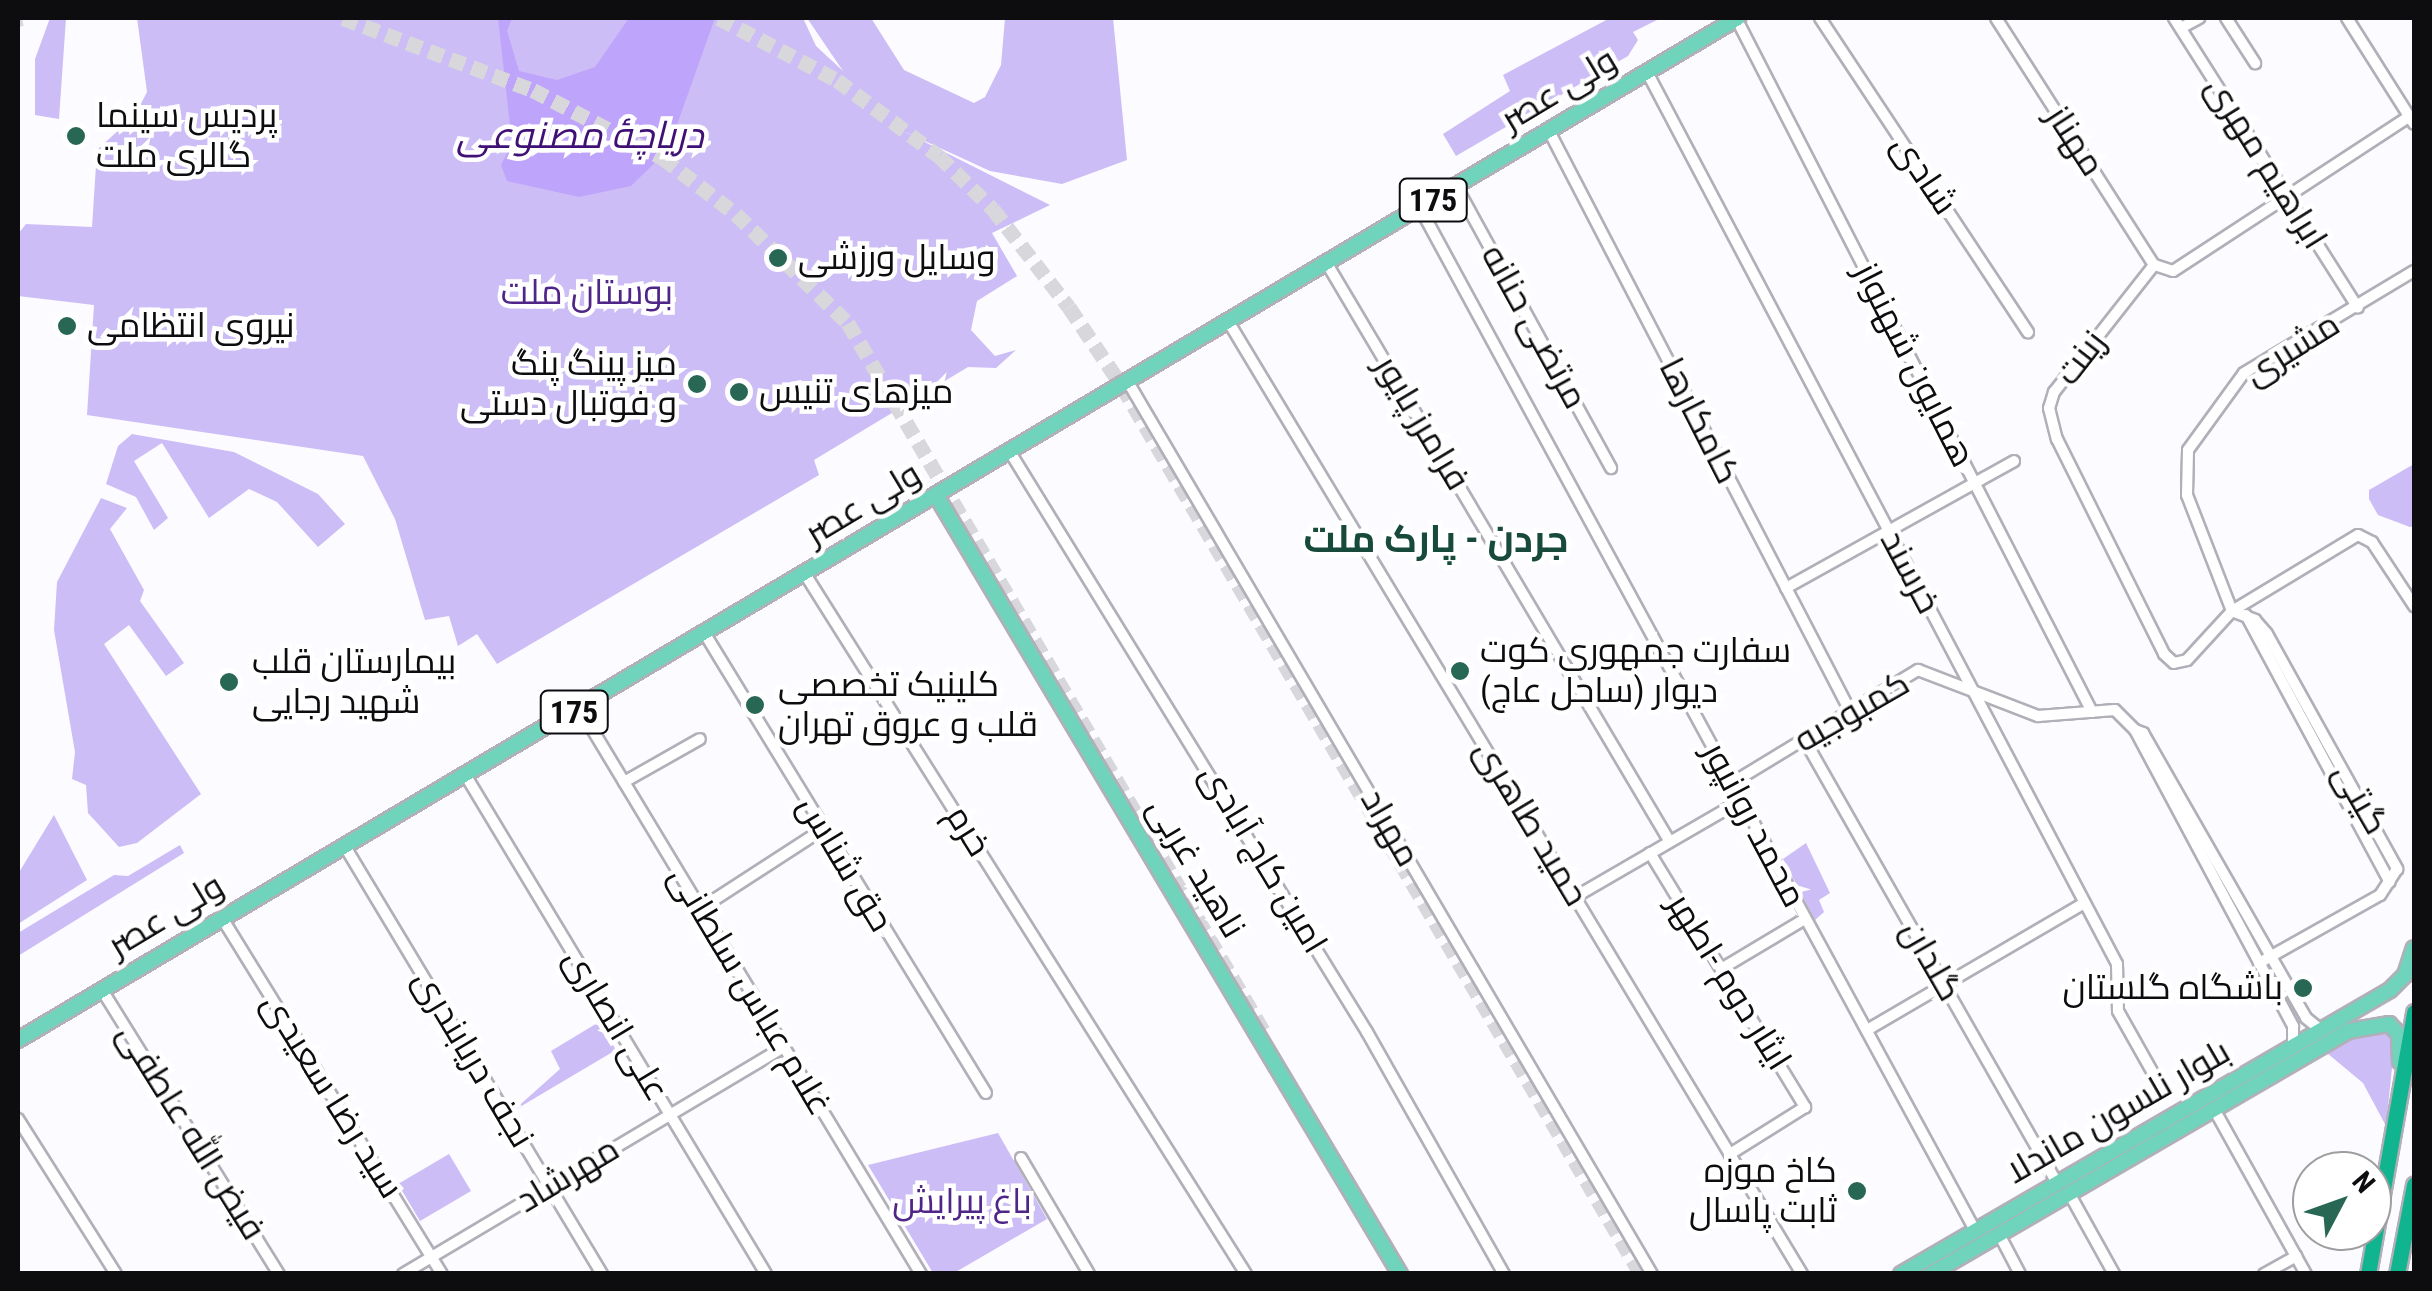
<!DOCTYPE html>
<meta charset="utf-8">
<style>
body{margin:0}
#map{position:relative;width:2432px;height:1291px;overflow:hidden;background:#fcfbff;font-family:"Roboto Condensed",Cairo,sans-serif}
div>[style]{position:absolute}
.green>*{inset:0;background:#cdbdf6}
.water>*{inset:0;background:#bfa4fb}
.highway-tunnel>*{height:15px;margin-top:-7.5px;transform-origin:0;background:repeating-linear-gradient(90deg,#d8d7db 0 15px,transparent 0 23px)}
.roads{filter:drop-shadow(2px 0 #b1afb8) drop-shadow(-2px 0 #b1afb8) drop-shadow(0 2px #b1afb8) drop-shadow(0 -2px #b1afb8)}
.minor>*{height:10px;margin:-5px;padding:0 5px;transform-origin:5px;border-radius:5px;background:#fff}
.major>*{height:14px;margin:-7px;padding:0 7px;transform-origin:7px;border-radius:7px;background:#70d3bc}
.highway>*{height:15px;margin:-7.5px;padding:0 7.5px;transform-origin:7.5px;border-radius:7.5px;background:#10b58f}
.dots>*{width:28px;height:28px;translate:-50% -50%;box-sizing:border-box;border:5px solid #fff;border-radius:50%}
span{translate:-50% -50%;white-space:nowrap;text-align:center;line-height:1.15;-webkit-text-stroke:9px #fff;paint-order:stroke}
.shield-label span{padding:2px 8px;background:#fff;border:2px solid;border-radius:8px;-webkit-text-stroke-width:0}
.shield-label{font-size:32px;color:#0d0c0f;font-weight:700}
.street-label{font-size:35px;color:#0d0c0f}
.poi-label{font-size:35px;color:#0d0c0f}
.left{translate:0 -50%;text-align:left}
.right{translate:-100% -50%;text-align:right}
.park-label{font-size:35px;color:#4f2688}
.water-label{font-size:38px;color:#3f1075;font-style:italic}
.neighbourhood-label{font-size:38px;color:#184a3b;font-weight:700}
.frame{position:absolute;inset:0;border:20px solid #0d0c0f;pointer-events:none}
.north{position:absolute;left:2292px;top:1151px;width:100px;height:100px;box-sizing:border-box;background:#fff;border:2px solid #9e9e9f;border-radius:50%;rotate:49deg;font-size:28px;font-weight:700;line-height:40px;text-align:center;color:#0d0c0f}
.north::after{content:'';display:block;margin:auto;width:35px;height:45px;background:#286754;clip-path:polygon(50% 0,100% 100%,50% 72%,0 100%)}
</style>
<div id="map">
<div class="green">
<div style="clip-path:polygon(50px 18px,66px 18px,59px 119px,35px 115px,35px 59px)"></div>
<div style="clip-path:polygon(137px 18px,803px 18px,816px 46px,843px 71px,807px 18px,871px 18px,904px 70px,974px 103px,985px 97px,1001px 65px,1005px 18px,1113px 18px,1127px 160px,1062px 184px,990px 171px,903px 131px,1050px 205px,992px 233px,1017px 276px,977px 301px,971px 330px,995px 356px,1016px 350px,996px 368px,968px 367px,814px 460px,819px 475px,497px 664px,477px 634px,458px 646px,449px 616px,425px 620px,395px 519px,363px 456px,87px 415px,94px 305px,18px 296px,18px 234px,26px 224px,92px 227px,97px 150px,135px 115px,147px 92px)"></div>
<div style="clip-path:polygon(1610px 18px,1661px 18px,1633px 32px,1638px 40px,1628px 56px,1456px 156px,1443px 134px,1510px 91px,1503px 75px)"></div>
<div style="clip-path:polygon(132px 434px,234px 452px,318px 494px,345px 524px,318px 547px,277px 502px,249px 489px,209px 518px,162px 443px,134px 461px,168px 518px,154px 530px,136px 497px,106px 484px,118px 446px)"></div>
<div style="clip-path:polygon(2414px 464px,2414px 526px,2410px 527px,2378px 515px,2369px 499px,2369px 490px)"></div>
<div style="clip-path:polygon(101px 498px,127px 508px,110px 529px,144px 590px,140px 601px,184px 663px,166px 676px,129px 625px,104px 644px,201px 794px,137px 843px,119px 847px,88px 813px,86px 785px,72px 779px,75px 752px,54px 630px,57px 582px)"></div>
<div style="clip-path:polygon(54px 815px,87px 880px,18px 924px,18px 874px)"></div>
<div style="clip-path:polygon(1806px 843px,1830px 893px,1819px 900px,1824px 912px,1815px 920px,1783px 859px)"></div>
<div style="clip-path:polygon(180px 845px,184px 853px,18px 956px,18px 933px,114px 875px,128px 876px)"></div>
<div style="clip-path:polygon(599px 1022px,616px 1050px,513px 1111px,560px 1069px,551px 1051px)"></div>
<div style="clip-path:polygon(2373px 1028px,2395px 1039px,2386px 1126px,2363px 1083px,2327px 1053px)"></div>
<div style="clip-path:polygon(998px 1133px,1047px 1219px,954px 1273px,933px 1273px,868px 1165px)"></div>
<div style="clip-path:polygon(449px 1154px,471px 1191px,420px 1221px,398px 1184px)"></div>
</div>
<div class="water">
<div style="clip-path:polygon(498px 18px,512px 18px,507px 31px,519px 71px,557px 80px,595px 67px,629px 18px,715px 18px,668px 150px,631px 186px,579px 197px,507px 181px,501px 165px,512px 143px)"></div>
</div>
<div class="highway-tunnel">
<div style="left:343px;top:18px;width:203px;rotate:20.8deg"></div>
<div style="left:533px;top:90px;width:147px;rotate:27.6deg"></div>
<div style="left:663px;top:158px;width:92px;rotate:37.5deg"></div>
<div style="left:736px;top:214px;width:156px;rotate:44.2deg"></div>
<div style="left:848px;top:323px;width:822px;rotate:59.6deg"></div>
<div style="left:719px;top:18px;width:133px;rotate:27.7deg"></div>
<div style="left:837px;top:80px;width:127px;rotate:36.7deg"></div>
<div style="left:939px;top:156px;width:76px;rotate:44.5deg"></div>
<div style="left:993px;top:209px;width:124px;rotate:52.2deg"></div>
<div style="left:1069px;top:307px;width:95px;rotate:56.1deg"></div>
<div style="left:1122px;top:386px;width:1029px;rotate:59.7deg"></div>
<div style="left:18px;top:19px;width:4px;rotate:-14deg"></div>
</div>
<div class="roads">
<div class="minor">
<div style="left:1736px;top:18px;width:780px;rotate:62.84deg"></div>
<div style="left:1820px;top:18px;width:377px;rotate:56.5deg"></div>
<div style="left:1996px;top:18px;width:293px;rotate:57.4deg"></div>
<div style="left:2174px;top:18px;width:343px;rotate:57.6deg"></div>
<div style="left:2226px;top:18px;width:54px;rotate:57.2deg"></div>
<div style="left:2347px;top:18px;width:125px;rotate:57.7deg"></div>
<div style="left:2181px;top:28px;width:21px;rotate:-29deg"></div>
<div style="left:1647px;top:72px;width:1008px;rotate:62.21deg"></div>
<div style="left:2117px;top:964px;width:47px;rotate:88.8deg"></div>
<div style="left:2118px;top:1011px;width:73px;rotate:60.6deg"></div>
<div style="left:2410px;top:116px;width:283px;rotate:146.8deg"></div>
<div style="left:2173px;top:271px;width:20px;rotate:-162deg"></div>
<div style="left:2154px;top:265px;width:162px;rotate:128.2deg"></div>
<div style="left:2054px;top:392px;width:17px;rotate:107deg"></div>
<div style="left:2049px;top:408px;width:32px;rotate:76deg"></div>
<div style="left:2057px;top:439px;width:240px;rotate:63.5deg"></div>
<div style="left:2164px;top:654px;width:13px;rotate:42deg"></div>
<div style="left:2174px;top:663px;width:13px;rotate:-13deg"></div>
<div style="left:2187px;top:660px;width:67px;rotate:-47.4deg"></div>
<div style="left:2232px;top:611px;width:147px;rotate:-31.1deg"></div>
<div style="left:2358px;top:535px;width:16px;rotate:27deg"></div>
<div style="left:2372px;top:542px;width:77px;rotate:56.7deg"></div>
<div style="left:1549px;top:131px;width:653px;rotate:62.57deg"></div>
<div style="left:1456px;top:186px;width:322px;rotate:61.2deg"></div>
<div style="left:1420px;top:208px;width:1163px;rotate:61.5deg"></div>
<div style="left:1326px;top:262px;width:674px;rotate:59.33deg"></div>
<div style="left:1228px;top:321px;width:1113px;rotate:58.94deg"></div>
<div style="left:1128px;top:382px;width:1035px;rotate:59.57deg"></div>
<div style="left:1010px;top:452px;width:681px;rotate:58.39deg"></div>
<div style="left:1367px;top:1032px;width:278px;rotate:60.5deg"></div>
<div style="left:805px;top:574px;width:827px;rotate:57.79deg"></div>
<div style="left:1786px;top:588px;width:261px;rotate:-29.1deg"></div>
<div style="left:2232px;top:611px;width:25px;rotate:21deg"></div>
<div style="left:2255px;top:620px;width:18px;rotate:49deg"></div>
<div style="left:2267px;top:634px;width:269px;rotate:61deg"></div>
<div style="left:2397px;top:869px;width:31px;rotate:123deg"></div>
<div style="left:2380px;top:895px;width:139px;rotate:150.7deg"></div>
<div style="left:2232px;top:611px;width:124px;rotate:-111.2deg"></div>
<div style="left:2187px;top:495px;width:45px;rotate:-88.7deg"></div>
<div style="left:2188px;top:450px;width:95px;rotate:-54deg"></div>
<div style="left:2244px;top:373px;width:198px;rotate:-31deg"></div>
<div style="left:2246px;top:615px;width:303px;rotate:61.7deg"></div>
<div style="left:705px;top:634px;width:538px;rotate:58.53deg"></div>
<div style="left:580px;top:709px;width:660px;rotate:58.89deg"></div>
<div style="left:2135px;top:730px;width:336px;rotate:61.9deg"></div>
<div style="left:2293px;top:1026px;width:20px;rotate:90deg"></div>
<div style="left:2135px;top:730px;width:9px;rotate:21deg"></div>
<div style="left:2143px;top:733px;width:328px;rotate:60.2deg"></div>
<div style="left:2306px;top:1018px;width:19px;rotate:39deg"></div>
<div style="left:1804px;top:739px;width:511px;rotate:60.32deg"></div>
<div style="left:466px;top:776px;width:581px;rotate:58.93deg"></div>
<div style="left:624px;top:782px;width:87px;rotate:-29.5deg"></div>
<div style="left:1732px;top:783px;width:218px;rotate:-31.3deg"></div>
<div style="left:1918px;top:670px;width:129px;rotate:21deg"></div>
<div style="left:2038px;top:716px;width:77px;rotate:-4.5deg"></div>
<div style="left:2115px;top:710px;width:28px;rotate:45deg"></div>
<div style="left:344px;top:845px;width:501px;rotate:58.98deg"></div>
<div style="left:1650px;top:853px;width:298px;rotate:58.6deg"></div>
<div style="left:1805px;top:1107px;width:89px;rotate:147.9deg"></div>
<div style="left:1575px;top:897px;width:193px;rotate:-30.1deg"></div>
<div style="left:700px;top:909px;width:147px;rotate:-33deg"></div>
<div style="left:222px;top:918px;width:418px;rotate:58.3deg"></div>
<div style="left:1721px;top:969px;width:98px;rotate:-30.8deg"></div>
<div style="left:102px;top:990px;width:335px;rotate:58.1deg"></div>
<div style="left:1867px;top:1030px;width:251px;rotate:-30.3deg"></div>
<div style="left:2214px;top:1109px;width:189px;rotate:60.9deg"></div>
<div style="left:18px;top:1119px;width:183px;rotate:57.7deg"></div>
<div style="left:1021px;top:1158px;width:134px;rotate:59.6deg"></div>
<div style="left:2069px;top:1193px;width:93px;rotate:60.9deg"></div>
<div style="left:1999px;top:1234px;width:45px;rotate:62.3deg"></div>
<div style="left:403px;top:1274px;width:443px;rotate:-30.8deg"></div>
<div style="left:2264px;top:1274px;width:37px;rotate:-29deg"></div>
</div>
<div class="major">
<div style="left:936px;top:495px;width:907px;rotate:59.22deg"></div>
<div style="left:18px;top:1040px;width:2001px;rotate:-30.72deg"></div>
<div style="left:1901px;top:1274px;width:565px;rotate:-30.15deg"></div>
<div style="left:2390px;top:990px;width:21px;rotate:-45deg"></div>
<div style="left:2405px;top:975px;width:28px;rotate:-72deg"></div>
<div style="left:1931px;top:1274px;width:483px;rotate:-30.2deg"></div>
<div style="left:2348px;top:1031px;width:42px;rotate:-9.7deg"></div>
<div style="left:2389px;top:1024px;width:14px;rotate:45deg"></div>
<div style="left:2399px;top:1034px;width:28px;rotate:88deg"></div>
</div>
<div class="highway">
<div style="left:2368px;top:1274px;width:266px;rotate:-80deg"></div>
<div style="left:2397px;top:1274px;width:91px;rotate:-79.2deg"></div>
</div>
</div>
<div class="dots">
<div style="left:76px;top:136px;background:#286754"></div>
<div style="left:778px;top:258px;background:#286754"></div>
<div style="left:67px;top:326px;background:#286754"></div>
<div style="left:697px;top:384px;background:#286754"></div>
<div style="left:739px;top:392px;background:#286754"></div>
<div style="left:1460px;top:671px;background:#286754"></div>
<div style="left:229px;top:682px;background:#286754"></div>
<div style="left:755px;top:705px;background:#286754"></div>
<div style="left:2303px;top:988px;background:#286754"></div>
<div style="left:1857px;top:1191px;background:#286754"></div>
</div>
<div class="shield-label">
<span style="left:1433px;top:200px">175</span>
<span style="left:574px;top:712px">175</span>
</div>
<div class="street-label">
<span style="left:1559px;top:90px;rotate:-31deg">ولی عصر</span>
<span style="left:2075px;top:141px;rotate:57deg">مهناز</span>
<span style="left:2266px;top:163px;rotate:58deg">ابراهیم مهری</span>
<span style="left:1924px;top:175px;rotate:56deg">شادی</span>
<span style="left:1534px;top:327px;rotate:61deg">مرتضی حنانه</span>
<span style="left:2292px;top:349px;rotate:-32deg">مشیری</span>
<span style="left:2081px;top:358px;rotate:-52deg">زینت</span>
<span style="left:1914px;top:365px;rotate:63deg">همایون شهنواز</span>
<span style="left:1699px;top:421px;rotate:63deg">کامکارها</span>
<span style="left:1422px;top:423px;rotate:59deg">فرامرز پایور</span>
<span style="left:863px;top:504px;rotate:-31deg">ولی عصر</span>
<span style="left:1910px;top:572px;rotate:62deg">خرسند</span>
<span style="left:1852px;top:712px;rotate:-30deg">کمبوجیه</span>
<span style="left:2360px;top:799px;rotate:60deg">گیتی</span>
<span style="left:1531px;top:823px;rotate:59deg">حمید طاهری</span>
<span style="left:1754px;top:825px;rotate:62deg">محمد روانپور</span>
<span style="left:1390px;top:828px;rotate:60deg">مهراد</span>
<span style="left:968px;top:831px;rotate:58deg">خرم</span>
<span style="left:1263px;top:859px;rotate:59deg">امین کاج آبادی</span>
<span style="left:845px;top:864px;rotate:59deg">حق شناس</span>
<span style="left:1196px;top:868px;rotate:59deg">ناهید غربی</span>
<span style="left:166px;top:916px;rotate:-31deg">ولی عصر</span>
<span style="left:1931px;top:961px;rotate:60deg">گلدان</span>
<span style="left:1729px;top:982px;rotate:58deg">ایثار دوم -اطهر</span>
<span style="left:750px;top:991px;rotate:59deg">غلام عباس سلطانی</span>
<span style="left:616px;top:1025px;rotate:59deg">علی انصاری</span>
<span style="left:473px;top:1059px;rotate:59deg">نجف دریابندری</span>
<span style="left:332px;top:1096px;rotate:58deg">سید رضا سعیدی</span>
<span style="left:2118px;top:1112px;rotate:-30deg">بلوار نلسون ماندلا</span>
<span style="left:191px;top:1132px;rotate:58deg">فیض الله عاطفی</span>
<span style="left:568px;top:1175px;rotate:-31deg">مهرشاد</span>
</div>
<div class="poi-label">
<span class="left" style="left:96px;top:136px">پردیس سینما<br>گالری ملت</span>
<span class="left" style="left:798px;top:258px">وسایل ورزشی</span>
<span class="left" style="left:87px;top:326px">نیروی انتظامی</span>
<span class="right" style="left:677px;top:384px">میز پینگ پنگ<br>و فوتبال دستی</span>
<span class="left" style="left:759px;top:392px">میزهای تنیس</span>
<span class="left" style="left:1480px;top:671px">سفارت جمهوری کوت<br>دیوار (ساحل عاج)</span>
<span class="left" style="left:252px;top:682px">بیمارستان قلب<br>شهید رجایی</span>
<span class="left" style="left:778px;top:705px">کلینیک تخصصی<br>قلب و عروق تهران</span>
<span class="right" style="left:2283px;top:988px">باشگاه گلستان</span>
<span class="right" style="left:1837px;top:1191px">کاخ موزه<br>ثابت پاسال</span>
</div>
<div class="park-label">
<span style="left:587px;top:293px">بوستان ملت</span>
<span style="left:962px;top:1202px">باغ پیرایش</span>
</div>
<div class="water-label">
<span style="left:580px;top:136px">دریاچهٔ مصنوعی</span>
</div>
<div class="neighbourhood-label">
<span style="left:1436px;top:540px">جردن - پارک ملت</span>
</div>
<div class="frame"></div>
<div class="north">N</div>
</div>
